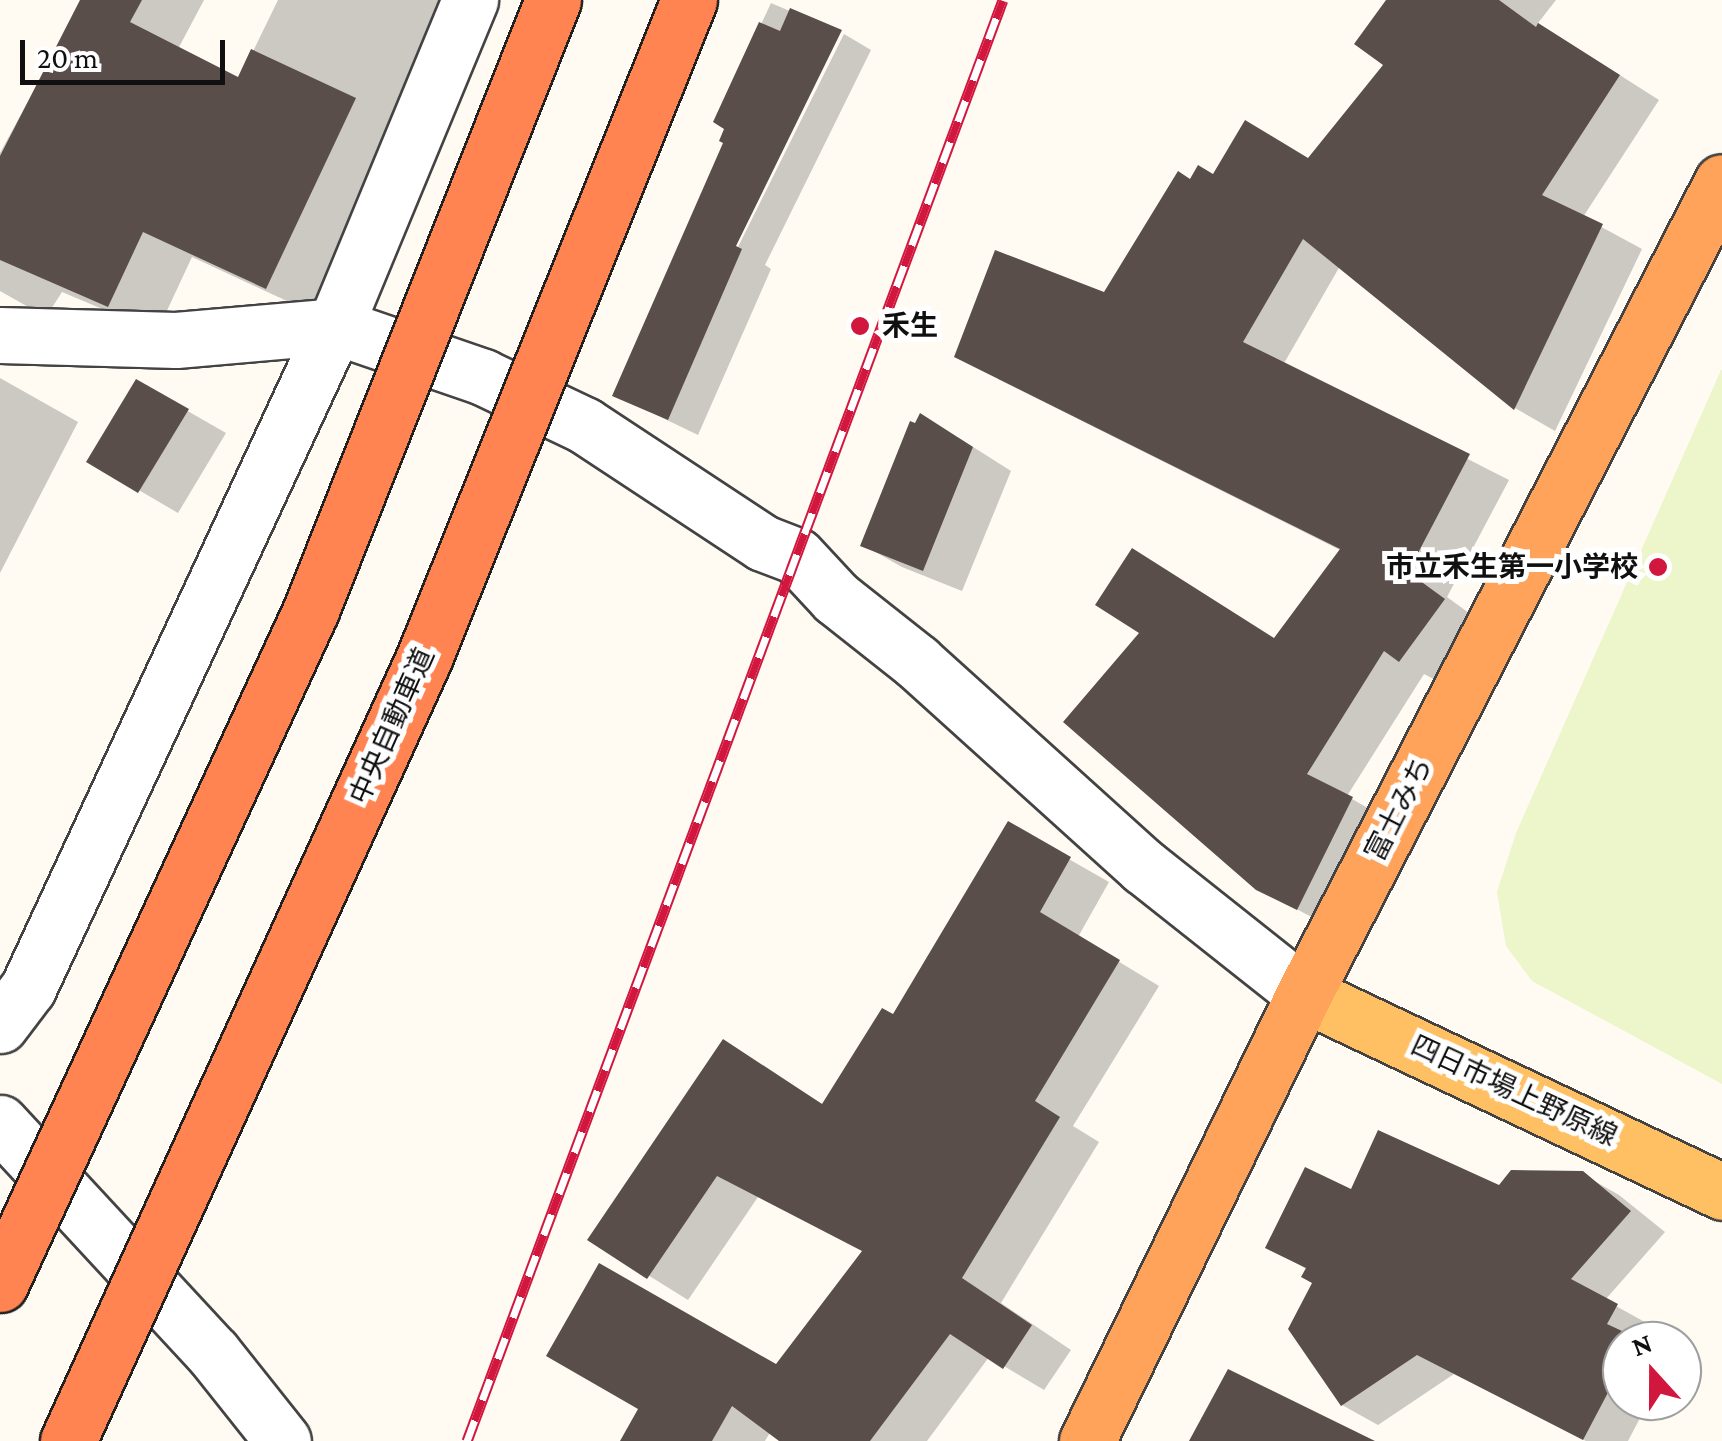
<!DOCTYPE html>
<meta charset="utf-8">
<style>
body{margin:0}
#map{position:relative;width:1722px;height:1441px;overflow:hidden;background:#fffbf3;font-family:"Crimson Pro","Noto Sans JP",serif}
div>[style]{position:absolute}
.pitch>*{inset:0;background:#edf5ca}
.shadow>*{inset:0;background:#0003}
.building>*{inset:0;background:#5a4e4b}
.roads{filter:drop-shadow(2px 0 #434343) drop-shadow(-2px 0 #434343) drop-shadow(0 2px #434343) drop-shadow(0 -2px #434343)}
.minor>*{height:55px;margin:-27.5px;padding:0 27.5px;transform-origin:27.5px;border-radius:27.5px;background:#fff}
.primary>*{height:55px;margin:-27.5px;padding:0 27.5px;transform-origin:27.5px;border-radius:27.5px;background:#ffbf63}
.trunk>*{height:55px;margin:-27.5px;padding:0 27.5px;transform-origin:27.5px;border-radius:27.5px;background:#ffa25a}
.rail>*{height:11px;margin-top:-5.5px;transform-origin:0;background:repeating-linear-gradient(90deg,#fff 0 22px,#d1173e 0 44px);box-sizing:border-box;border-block:2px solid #d1173e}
.bridges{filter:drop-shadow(2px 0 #212121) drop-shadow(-2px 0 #212121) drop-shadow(0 2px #212121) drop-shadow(0 -2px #212121)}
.motorway-bridge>*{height:55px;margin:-27.5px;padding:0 27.5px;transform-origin:27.5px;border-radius:27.5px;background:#ff8451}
.dots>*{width:28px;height:28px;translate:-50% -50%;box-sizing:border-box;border:5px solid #fff;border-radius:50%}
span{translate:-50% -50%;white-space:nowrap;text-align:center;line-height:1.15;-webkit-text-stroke:10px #fff;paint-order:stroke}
.poi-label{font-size:28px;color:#101010;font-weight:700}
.left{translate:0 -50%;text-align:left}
.right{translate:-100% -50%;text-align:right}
.street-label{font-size:28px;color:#101010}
.north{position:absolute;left:1602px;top:1321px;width:100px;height:100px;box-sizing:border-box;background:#fff;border:2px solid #9f9f9f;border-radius:50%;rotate:339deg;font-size:28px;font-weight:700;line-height:40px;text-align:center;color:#101010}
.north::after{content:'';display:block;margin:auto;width:35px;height:45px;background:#d1173e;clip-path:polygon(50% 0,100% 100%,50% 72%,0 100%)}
.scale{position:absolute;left:20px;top:40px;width:205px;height:45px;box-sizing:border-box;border:5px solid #101010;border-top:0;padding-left:12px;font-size:30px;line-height:35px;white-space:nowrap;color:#101010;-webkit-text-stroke:8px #fff;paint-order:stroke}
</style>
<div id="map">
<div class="pitch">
<div style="clip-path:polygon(1721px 370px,1722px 370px,1722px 1084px,1532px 981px,1506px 946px,1497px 892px,1516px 833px)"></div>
</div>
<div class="shadow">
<div style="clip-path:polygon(83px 0,204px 0,178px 49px,239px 80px,278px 0,474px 0,315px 314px,192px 257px,157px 332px,62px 292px,46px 317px,0 291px,0 153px)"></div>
<div style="clip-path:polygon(1389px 0,1556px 0,1538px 23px,1659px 100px,1583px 217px,1642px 249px,1555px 431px,1515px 408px,1340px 266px,1283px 365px,1509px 480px,1447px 597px,1484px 624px,1441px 683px,1424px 674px,1347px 796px,1392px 822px,1338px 931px,1257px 888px,1276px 640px,1342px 551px,998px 379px,1105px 295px,1191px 182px,1309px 161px,1387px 64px)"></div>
<div style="clip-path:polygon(771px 3px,839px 32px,728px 256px,732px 259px,844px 34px,871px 50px,765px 265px,771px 269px,698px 435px,615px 395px,726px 142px,727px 128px,716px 121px)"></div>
<div style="clip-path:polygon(0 378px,78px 422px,0 573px)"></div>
<div style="clip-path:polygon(137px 382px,226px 433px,178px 513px,89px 461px)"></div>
<div style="clip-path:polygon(959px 438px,1011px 471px,962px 591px,902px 567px,863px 545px)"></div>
<div style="clip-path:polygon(1009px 825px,1109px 882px,1078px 937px,1159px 986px,1073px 1126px,1099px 1142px,1001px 1303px,1071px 1350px,1044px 1390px,989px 1357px,927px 1441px,784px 1441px,771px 1431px,765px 1441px,645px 1441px,777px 1367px,865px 1252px,758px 1197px,688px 1300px,590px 1239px,724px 1042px,824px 1105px,894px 1017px)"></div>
<div style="clip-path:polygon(1582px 1174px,1619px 1195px,1665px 1232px,1605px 1300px,1652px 1326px,1644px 1341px,1622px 1341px,1622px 1401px,1649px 1401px,1628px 1441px,1586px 1441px,1454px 1374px,1378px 1425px,1342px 1405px,1315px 1282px,1308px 1270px,1268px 1247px,1353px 1193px,1500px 1188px)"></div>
</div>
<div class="building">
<div style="clip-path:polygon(80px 0,142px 0,130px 22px,238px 77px,251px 49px,356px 98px,266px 289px,143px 232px,108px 307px,0 260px,0 156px)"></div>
<div style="clip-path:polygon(1386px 0,1499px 0,1536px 27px,1538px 23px,1620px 75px,1542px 195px,1603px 224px,1514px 410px,1303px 239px,1243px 342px,1470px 454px,1408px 572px,1445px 599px,1399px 662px,1384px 651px,1307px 774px,1353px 797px,1297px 910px,1256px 890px,1063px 722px,1139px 633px,1095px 605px,1132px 548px,1274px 638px,1340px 549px,954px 357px,995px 250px,1104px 292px,1178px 171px,1190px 179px,1198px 165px,1213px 174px,1245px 120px,1308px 158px,1383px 65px,1354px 44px)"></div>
<div style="clip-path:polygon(790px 8px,842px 30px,736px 246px,742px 249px,668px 420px,612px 396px,723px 143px,719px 141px,724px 129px,713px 122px,759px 22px,780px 31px)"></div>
<div style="clip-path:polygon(136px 379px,189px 409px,138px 493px,86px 462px)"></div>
<div style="clip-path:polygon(920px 413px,973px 447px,923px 571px,860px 546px,910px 421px,915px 423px)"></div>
<div style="clip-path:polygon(1008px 821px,1071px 857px,1040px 912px,1120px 960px,1035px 1101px,1060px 1117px,962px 1278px,1032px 1325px,1003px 1369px,950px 1334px,870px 1441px,779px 1441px,732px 1406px,712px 1441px,620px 1441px,638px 1409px,546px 1356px,599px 1263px,776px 1364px,862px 1251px,717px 1176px,647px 1279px,587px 1240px,723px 1039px,822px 1104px,882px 1008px,893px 1014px)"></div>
<div style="clip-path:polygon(1378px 1130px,1499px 1185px,1511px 1170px,1583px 1171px,1631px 1211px,1571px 1279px,1618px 1304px,1607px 1324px,1637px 1338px,1622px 1341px,1622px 1366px,1583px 1440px,1417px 1355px,1341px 1406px,1288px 1329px,1312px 1283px,1301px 1277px,1306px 1268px,1265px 1248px,1305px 1167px,1351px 1189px)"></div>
<div style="clip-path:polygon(1228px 1369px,1375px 1441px,1189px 1441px)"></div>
</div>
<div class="roads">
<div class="minor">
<div style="left:0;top:335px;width:176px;rotate:1.6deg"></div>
<div style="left:176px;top:340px;width:160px;rotate:-5deg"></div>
<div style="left:335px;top:326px;width:157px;rotate:19deg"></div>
<div style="left:483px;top:377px;width:112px;rotate:25.4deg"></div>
<div style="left:584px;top:425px;width:214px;rotate:33.4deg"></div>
<div style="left:763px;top:543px;width:36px;rotate:21deg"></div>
<div style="left:797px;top:556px;width:57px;rotate:47.1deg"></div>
<div style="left:836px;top:598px;width:103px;rotate:38.3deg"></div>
<div style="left:917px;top:662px;width:306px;rotate:42.1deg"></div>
<div style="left:1144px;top:867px;width:204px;rotate:38.4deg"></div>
<div style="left:0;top:1025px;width:46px;rotate:-52.9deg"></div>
<div style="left:28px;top:988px;width:730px;rotate:-65.12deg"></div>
<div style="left:335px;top:326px;width:353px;rotate:-67.5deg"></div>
<div style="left:0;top:1123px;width:313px;rotate:47.2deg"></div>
<div style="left:213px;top:1353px;width:112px;rotate:51.5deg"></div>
</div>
<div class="primary">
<div style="left:1304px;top:994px;width:463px;rotate:25.3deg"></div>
</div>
<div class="trunk">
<div style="left:1087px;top:1441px;width:497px;rotate:-64.1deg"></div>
<div style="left:1304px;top:994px;width:913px;rotate:-62.76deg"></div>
</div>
</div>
<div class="rail">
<div style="left:467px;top:1441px;width:1537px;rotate:-69.6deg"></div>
</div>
<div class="bridges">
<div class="motorway-bridge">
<div style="left:0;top:1284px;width:742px;rotate:-65.23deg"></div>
<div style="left:311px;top:610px;width:656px;rotate:-68.36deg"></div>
<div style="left:68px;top:1441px;width:860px;rotate:-65.55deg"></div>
<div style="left:424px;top:658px;width:709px;rotate:-68.06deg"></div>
</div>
</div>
<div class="dots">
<div style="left:860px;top:326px;background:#d1173e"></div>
<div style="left:1658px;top:567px;background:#d1173e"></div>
</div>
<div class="poi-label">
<span class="left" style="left:882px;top:326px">禾生</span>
<span class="right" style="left:1638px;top:567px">市立禾生第一小学校</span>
</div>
<div class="street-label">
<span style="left:392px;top:726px;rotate:-66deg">中央自動車道</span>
<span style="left:1399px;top:809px;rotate:-63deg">富士みち</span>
<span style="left:1514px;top:1091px;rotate:25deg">四日市場上野原線</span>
</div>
<div class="north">N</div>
<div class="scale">20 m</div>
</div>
